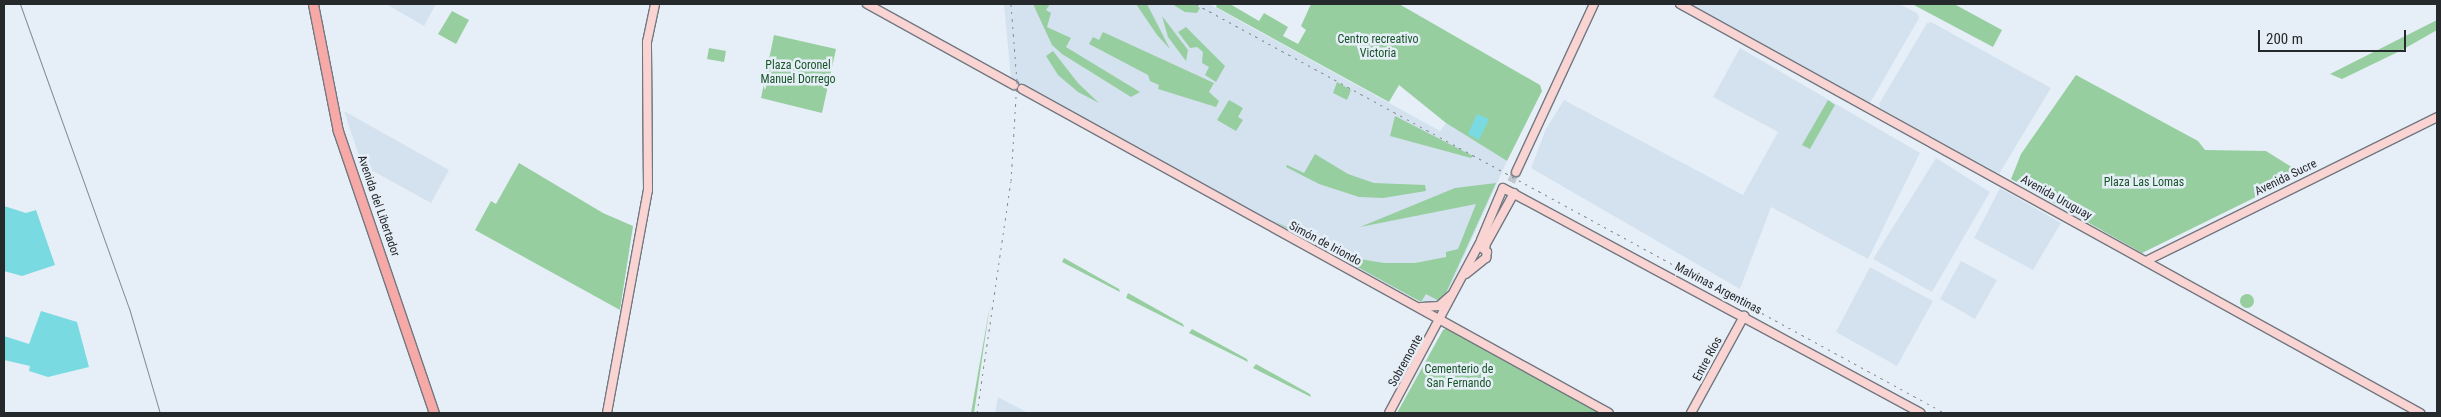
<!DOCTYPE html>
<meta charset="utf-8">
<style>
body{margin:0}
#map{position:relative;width:2441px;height:417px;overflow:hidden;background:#e6eff7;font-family:"Roboto Condensed",sans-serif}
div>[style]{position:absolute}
.built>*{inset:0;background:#d4e2f0}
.green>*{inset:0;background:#97ce9f}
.round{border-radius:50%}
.water>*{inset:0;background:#7adae1}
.secondary-tunnel>*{height:8px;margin-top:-4px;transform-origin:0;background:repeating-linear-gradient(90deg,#c0c7ce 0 8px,transparent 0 12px)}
.roads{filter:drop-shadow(1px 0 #717880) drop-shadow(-1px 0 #717880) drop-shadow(0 1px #717880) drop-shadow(0 -1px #717880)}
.secondary>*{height:8px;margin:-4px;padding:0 4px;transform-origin:4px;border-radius:4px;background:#fad4d3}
.primary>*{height:9px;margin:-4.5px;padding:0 4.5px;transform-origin:4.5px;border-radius:4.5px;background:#f6a9a6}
.tram>*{height:1px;margin:-0.5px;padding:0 0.5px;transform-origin:0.5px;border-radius:0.5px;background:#858b90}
.rail>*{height:1px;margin-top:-0.5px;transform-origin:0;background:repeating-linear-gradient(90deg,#858b90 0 2.5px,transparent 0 7.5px)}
span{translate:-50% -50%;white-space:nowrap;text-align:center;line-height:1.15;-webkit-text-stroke:5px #e6eff7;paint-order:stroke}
.park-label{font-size:12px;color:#185528}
.street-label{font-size:12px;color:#26292c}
.frame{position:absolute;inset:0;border:5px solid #26292c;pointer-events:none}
.scale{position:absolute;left:2258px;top:30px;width:148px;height:22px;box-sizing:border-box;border:2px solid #26292c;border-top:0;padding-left:6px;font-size:15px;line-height:18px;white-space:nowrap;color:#26292c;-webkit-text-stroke:4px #e6eff7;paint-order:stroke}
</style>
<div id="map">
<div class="built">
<div style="clip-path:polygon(386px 4px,436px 4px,424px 26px)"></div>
<div style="clip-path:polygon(1004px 4px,1209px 4px,1440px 131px,1446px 123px,1507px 161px,1445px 299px,1436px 304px,1426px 305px,1011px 79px)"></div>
<div style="clip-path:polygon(1690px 4px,1899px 4px,1917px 13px,1919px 18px,1870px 103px)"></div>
<div style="clip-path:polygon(1931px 22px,2051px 88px,1999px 174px,1880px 108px,1879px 104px,1927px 23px)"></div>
<div style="clip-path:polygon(1740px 48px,1920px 153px,1868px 259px,1771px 207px,1740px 289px,1531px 168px,1546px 129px,1564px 100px,1743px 195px,1778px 132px,1713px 97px)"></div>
<div style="clip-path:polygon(344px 111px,449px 170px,431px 203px,362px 165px)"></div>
<div style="clip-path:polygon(1936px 158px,1990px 192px,1932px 292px,1873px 259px)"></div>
<div style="clip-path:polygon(2000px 188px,2061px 223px,2033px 270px,1974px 238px)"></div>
<div style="clip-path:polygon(1961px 261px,1997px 280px,1975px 319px,1940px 299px)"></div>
<div style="clip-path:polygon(1870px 267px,1933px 301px,1897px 366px,1836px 332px)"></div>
<div style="clip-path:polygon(998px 397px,1028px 413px,995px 413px)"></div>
</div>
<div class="green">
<div style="clip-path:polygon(1033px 4px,1050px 4px,1046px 10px,1051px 13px,1047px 27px,1071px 38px,1066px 47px,1140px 92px,1131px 97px,1062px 54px,1052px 45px)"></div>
<div style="clip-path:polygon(1136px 4px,1147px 4px,1170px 49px,1157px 35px)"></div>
<div style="clip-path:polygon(1172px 4px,1194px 4px,1200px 8px,1197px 13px,1185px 12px)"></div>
<div style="clip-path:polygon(1217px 4px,1230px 4px,1259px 21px,1264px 13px,1288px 27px,1283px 36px,1298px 44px,1306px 30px,1301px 26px,1311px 4px,1399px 4px,1540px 85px,1542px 91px,1507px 161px,1446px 123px,1399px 85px,1389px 102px,1216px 7px)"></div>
<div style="clip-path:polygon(1912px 4px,1954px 4px,2002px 30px,1993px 47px)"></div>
<div style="clip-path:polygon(452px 11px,469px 20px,456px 44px,438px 34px)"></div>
<div style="clip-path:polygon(1162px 16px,1188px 50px,1186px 61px,1168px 37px)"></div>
<div style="clip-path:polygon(2437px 20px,2437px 30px,2402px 50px,2342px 79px,2330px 74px)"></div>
<div style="clip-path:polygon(1186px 27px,1225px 66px,1216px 82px,1205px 75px,1209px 67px,1202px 63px,1203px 52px,1197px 47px,1190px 48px,1178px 32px)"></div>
<div style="clip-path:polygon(1103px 32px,1214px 83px,1209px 92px,1219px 101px,1216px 107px,1158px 89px,1159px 85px,1150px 81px,1148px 75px,1089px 44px,1093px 37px,1099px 40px)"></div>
<div style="clip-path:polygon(774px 35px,836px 49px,822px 113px,761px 98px)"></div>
<div style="clip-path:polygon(709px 48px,726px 51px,724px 62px,707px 59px)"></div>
<div style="clip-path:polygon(1053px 51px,1078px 83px,1099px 103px,1078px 92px,1058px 75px,1046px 56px)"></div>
<div style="clip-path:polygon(2076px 75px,2198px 141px,2205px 150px,2266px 151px,2303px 174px,2142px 253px,2011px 179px,2021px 154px)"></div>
<div style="clip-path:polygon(1337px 82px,1351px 90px,1347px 100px,1333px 93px)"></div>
<div style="clip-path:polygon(1229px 100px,1243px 108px,1238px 117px,1243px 120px,1236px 131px,1217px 120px)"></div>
<div style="clip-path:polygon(1828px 100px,1835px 105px,1810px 149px,1802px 145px)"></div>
<div style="clip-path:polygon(1395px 116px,1473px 156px,1471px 158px,1390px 136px)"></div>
<div style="clip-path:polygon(1315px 154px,1348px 174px,1374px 183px,1425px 185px,1426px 191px,1383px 198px,1359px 197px,1319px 184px,1286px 167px,1287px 165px,1304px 173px)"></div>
<div style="clip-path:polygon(519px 163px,603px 213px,633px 226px,620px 310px,475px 230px,491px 201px,496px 204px)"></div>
<div style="clip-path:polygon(1496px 183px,1445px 295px,1439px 301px,1426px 294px,1421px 302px,1274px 221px,1354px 258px,1384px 263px,1415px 263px,1446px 257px,1446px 252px,1458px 249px,1476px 204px,1360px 227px,1455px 188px)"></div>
<div style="clip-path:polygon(1064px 258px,1119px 289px,1120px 292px,1062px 262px)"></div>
<div style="clip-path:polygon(1128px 293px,1183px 324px,1184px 327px,1126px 298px)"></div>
<div class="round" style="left:2240px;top:294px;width:14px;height:14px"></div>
<div style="clip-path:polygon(990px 305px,974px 413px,971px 413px)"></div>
<div style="clip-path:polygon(1447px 328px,1604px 413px,1397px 413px,1443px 330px)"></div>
<div style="clip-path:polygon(1192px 329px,1247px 359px,1248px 362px,1189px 333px)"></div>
<div style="clip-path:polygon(1256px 364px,1310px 394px,1311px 397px,1253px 368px)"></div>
</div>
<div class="water">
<div style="clip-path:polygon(1477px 114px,1489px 119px,1479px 140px,1468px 134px)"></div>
<div style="clip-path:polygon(4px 206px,26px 213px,36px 210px,55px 265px,22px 276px,4px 271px)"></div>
<div style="clip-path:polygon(41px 311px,77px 322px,89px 367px,48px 377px,29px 371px,30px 366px,4px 360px,4px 336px,29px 344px)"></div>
</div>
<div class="secondary-tunnel">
<div style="left:1506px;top:193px;width:23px;rotate:-65deg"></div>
</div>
<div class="roads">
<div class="secondary">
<div style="left:867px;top:4px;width:168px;rotate:28.9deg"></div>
<div style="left:1680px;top:4px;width:846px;rotate:28.93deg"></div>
<div style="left:1022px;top:89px;width:670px;rotate:28.9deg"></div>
<div style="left:1516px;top:172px;width:185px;rotate:-65.1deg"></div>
<div style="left:1481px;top:240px;width:56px;rotate:-67.1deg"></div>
<div style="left:1503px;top:188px;width:474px;rotate:28.3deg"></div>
<div style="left:1487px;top:242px;width:56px;rotate:-61.1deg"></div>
<div style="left:1485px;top:249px;width:17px;rotate:-80deg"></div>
<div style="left:2146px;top:261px;width:325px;rotate:-26.3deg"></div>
<div style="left:1466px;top:274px;width:26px;rotate:-39deg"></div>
<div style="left:1486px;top:258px;width:6px;rotate:-81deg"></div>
<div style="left:1487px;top:252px;width:6px;rotate:-141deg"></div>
<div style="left:1421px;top:307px;width:18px;rotate:-3deg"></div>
<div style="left:1439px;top:306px;width:15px;rotate:-42deg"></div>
<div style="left:607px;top:413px;width:227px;rotate:-79.6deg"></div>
<div style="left:648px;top:190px;width:148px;rotate:-90.4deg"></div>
<div style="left:647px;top:42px;width:39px;rotate:-78deg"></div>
<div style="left:1389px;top:413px;width:200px;rotate:-61.9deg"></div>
<div style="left:1691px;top:413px;width:111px;rotate:-61.3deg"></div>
</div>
<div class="primary">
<div style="left:313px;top:4px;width:129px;rotate:78.9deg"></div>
<div style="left:338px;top:131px;width:298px;rotate:71.2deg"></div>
</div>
</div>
<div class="tram">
<div style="left:20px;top:4px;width:323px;rotate:70.3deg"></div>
<div style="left:129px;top:308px;width:109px;rotate:73.6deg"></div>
</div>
<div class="rail">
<div style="left:1196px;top:4px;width:853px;rotate:28.64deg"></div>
<div style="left:977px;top:413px;width:234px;rotate:-81.7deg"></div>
<div style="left:1011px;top:181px;width:100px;rotate:-86.6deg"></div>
<div style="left:1017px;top:81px;width:77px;rotate:-94.5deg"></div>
</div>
<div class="park-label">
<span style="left:1378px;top:47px">Centro recreativo<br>Victoria</span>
<span style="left:798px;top:73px">Plaza Coronel<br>Manuel Dorrego</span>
<span style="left:2144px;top:183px">Plaza Las Lomas</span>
<span style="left:1459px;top:377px">Cementerio de<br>San Fernando</span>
</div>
<div class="street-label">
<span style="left:2286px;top:178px;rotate:-26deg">Avenida Sucre</span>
<span style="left:2056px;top:198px;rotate:29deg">Avenida Uruguay</span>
<span style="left:378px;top:206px;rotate:71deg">Avenida del Libertador</span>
<span style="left:1325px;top:244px;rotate:28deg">Simón de Iriondo</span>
<span style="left:1718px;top:289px;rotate:28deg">Malvinas Argentinas</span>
<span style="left:1708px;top:359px;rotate:-62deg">Entre Ríos</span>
<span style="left:1406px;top:361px;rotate:-61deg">Sobremonte</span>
</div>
<div class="frame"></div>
<div class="scale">200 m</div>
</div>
